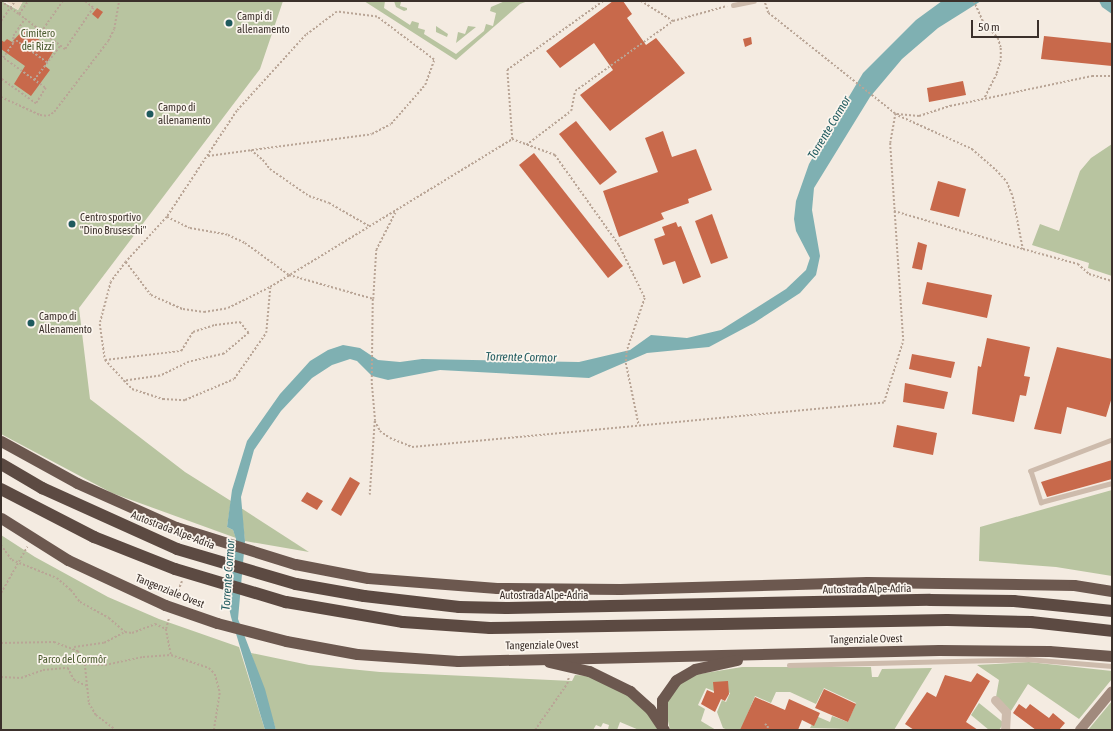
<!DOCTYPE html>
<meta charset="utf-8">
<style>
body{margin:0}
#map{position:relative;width:1113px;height:731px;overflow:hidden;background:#f4ebe1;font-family:"Asap Condensed",sans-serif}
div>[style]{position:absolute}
.green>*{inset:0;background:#b8c4a0}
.plaza>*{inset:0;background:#ecdcc8}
.water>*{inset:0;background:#7fb0b2}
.building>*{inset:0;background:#c8694b}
.path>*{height:1.5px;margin-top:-0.75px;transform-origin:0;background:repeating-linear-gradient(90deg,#b9a596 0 2px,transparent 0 4px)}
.service>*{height:4.5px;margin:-2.25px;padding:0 2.25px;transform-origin:2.25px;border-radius:2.25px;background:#cdbbac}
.minor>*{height:9px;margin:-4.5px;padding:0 4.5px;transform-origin:4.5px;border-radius:4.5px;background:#cdbbac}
.secondary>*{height:10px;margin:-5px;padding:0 5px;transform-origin:5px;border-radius:5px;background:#a18a7d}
.trunk>*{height:11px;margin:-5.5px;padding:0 5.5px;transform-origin:5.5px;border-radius:5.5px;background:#6c584f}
.motorway>*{height:12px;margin:-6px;padding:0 6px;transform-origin:6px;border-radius:6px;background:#5c4a42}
.dots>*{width:11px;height:11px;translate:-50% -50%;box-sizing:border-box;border:2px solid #fbf5ee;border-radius:50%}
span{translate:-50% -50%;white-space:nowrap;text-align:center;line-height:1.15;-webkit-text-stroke:3.5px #fbf5ee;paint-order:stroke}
.poi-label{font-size:11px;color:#3b302b}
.left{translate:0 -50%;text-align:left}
.park-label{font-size:11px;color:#4a5a2e}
.street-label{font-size:11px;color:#3b302b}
.water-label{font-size:12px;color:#1f5a5e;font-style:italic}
.frame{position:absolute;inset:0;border:2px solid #3b302b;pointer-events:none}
.scale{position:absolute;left:971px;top:20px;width:68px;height:18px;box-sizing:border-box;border:2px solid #3b302b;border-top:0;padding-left:5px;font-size:12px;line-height:14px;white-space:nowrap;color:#3b302b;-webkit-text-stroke:3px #fbf5ee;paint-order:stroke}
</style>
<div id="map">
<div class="green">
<div style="clip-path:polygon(1px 1px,18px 10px,23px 1px,283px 1px,260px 69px,79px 308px,90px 399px,185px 472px,231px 501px,227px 527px,233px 530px,236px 538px,112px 493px,1px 434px,1px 84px,16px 94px,1px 84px)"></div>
<div style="clip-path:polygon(364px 1px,385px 1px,384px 8px,410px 25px,412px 21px,419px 23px,418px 28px,425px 30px,424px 34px,456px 54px,484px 31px,486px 24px,493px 26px,496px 13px,490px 11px,491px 7px,505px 1px,528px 1px,520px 4px,456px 60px)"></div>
<div style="clip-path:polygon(394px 1px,401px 2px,400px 6px,407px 8px,407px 10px,404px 11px,396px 7px)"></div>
<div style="clip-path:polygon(436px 26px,448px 34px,447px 37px,436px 32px)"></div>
<div style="clip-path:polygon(468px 26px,476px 27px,456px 43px,458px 32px,465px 34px)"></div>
<div style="clip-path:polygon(1112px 144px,1112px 276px,1088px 268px,1089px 263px,1032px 245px,1040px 224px,1059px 231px,1080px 171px,1091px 158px)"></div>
<div style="clip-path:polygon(1112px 490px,1112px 576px,1056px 567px,979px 561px,980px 527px)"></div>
<div style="clip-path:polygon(241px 508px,309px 552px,245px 541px)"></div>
<div style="clip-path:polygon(1px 535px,35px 557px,108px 597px,159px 619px,239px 647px,265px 730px,1px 730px)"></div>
<div style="clip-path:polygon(251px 653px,309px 665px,380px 672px,572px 681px,575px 675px,589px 676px,630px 695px,646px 710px,659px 730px,639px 730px,620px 722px,617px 730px,608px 729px,609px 725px,603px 723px,601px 727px,596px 725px,593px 730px,276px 730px)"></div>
<div style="clip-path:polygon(1029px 662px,1112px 671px,1112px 679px,1079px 719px,1028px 684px,1011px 711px,996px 697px,999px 680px,977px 665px)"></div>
<div style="clip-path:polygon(742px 667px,871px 667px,872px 677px,878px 677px,882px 669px,932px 668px,894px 730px,810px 728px,816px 716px,830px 722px,832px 716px,848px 722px,856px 703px,824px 688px,816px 704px,790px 692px,776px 692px,771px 703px,755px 696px,741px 730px,728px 730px,723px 728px,717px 712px,722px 700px,726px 702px,730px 693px,721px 689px,719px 693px,706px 688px,698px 705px,705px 709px,701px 721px,716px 730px,670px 730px,666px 712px,667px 701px,671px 691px,687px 676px)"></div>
<div style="clip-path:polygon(1112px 701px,1112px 730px,1088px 730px)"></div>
<div style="clip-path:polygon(979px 703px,1004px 723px,999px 730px,989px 730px,971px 715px)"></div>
</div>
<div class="plaza">
<div style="clip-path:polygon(5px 1px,23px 1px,18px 10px)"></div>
</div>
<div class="water">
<div style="clip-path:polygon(942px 1px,981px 1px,938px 28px,902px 59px,870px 97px,814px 188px,812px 210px,820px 256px,816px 275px,800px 293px,754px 323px,709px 347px,647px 353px,589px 378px,440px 370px,388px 380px,372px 376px,357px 361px,350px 359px,332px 365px,312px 378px,281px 411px,254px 450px,241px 497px,245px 541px,238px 619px,265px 689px,276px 730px,265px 730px,231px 617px,228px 603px,236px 539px,233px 530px,227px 527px,232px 490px,247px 441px,280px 394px,301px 371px,310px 361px,328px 350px,343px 345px,360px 348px,378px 360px,400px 362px,422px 359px,579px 362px,630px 350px,651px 335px,687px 338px,721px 330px,786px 289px,806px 270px,810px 258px,796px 231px,794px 219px,796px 201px,809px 164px,863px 73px,916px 20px)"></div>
<div style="clip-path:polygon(1099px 1px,1112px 1px,1112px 14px,1102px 7px)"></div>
</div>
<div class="building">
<div style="clip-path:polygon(613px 1px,623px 1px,632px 14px,627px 18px,646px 45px,656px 38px,685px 73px,610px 131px,580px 95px,613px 70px,594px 43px,560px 68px,546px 51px)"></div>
<div style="clip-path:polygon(97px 8px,103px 12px,98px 19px,92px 14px)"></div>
<div style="clip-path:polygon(24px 29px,54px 50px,45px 66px,50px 70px,31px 96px,14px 84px,25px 66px,1px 49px,1px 40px,4px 42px,7px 39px,12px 42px)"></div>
<div style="clip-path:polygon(1044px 36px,1112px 43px,1112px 66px,1041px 59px)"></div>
<div style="clip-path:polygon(751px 37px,752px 44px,745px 47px,743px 39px)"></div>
<div style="clip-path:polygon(963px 81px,966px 95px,929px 102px,927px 88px)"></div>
<div style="clip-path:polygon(576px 121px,617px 172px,600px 185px,559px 134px)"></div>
<div style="clip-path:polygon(663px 131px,672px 157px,696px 149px,712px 190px,688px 199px,689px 203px,661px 213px,664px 219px,619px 237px,603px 191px,658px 172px,645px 138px)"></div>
<div style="clip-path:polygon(534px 153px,623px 266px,608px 278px,519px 165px)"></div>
<div style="clip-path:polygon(938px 181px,966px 189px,959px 217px,930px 210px)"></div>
<div style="clip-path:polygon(712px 214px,728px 258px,711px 264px,695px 221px)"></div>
<div style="clip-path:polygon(676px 222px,678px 227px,681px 226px,701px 277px,683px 284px,675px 261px,663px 265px,654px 239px,665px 235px,662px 227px)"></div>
<div style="clip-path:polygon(918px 242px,927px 245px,922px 270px,912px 268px)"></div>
<div style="clip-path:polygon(927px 282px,992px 295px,987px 318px,922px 304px)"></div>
<div style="clip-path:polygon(987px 338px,1030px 347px,1024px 376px,1030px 377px,1026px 396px,1020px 395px,1014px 422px,972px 414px,978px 366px,981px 367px)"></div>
<div style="clip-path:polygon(1057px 347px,1112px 359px,1112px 397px,1106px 417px,1067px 407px,1061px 434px,1034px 429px)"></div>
<div style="clip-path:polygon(912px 354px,955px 362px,951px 378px,909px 369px)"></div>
<div style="clip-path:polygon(905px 383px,948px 392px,944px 409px,903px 402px)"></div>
<div style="clip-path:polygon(897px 425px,937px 433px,933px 455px,893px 447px)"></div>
<div style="clip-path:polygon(1112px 460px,1112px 479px,1047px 497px,1041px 482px)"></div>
<div style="clip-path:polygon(350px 477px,360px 483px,341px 516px,331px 510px)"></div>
<div style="clip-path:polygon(307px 492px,323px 501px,317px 510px,301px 501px)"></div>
<div style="clip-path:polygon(977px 673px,990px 681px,966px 722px,978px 730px,914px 730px,905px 724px,927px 692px,936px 697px,945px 675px,971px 682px)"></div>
<div style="clip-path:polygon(728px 681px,729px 694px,725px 701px,721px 699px,715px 712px,701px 704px,707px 690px,714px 693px,713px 682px)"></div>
<div style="clip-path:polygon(824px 689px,856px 704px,848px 722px,815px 708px)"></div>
<div style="clip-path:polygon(755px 697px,785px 710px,789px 699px,820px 713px,814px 726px,802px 720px,798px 730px,740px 730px)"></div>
<div style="clip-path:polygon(1019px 704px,1026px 709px,1030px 704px,1049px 718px,1053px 713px,1065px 723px,1059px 730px,1036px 730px,1013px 713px)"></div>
</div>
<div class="path">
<div style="left:1px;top:1px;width:22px;rotate:36deg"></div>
<div style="left:19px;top:14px;width:16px;rotate:-55deg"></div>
<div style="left:641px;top:1px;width:38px;rotate:32deg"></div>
<div style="left:673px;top:21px;width:56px;rotate:-15.5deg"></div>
<div style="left:974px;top:1px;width:24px;rotate:66deg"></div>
<div style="left:984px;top:23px;width:21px;rotate:47deg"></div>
<div style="left:998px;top:38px;width:10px;rotate:73deg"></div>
<div style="left:1001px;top:48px;width:12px;rotate:90deg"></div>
<div style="left:1001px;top:60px;width:15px;rotate:106deg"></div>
<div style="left:997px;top:74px;width:28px;rotate:117deg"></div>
<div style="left:19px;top:14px;width:58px;rotate:37.3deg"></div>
<div style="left:65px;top:49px;width:50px;rotate:-55.7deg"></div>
<div style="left:93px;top:8px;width:11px;rotate:-142deg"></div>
<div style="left:1px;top:21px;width:24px;rotate:-55deg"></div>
<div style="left:41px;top:32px;width:38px;rotate:-55deg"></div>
<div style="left:13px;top:38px;width:43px;rotate:35.5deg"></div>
<div style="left:1px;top:56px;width:55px;rotate:35.4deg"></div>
<div style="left:46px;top:88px;width:19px;rotate:122deg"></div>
<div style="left:36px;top:104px;width:43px;rotate:-144.5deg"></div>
<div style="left:3px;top:58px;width:18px;rotate:-56deg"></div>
<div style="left:13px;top:43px;width:7px;rotate:-90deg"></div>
<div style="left:13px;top:36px;width:21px;rotate:-55deg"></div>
<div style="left:34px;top:80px;width:43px;rotate:-52.6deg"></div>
<div style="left:1px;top:97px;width:43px;rotate:24.8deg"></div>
<div style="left:40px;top:115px;width:8px;rotate:7deg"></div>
<div style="left:48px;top:116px;width:7px;rotate:-34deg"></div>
<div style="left:54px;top:112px;width:89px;rotate:-52.7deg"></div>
<div style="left:108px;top:41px;width:13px;rotate:-63deg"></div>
<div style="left:114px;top:29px;width:28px;rotate:-80deg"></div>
<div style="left:895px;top:114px;width:85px;rotate:24.4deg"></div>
<div style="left:972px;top:149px;width:32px;rotate:41deg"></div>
<div style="left:996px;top:170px;width:16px;rotate:47deg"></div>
<div style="left:1007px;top:182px;width:16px;rotate:68deg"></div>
<div style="left:1013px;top:197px;width:53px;rotate:79.1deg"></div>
<div style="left:1023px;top:249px;width:57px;rotate:15.3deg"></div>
<div style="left:1078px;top:264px;width:15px;rotate:42deg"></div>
<div style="left:1089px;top:274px;width:24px;rotate:17deg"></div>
<div style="left:897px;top:114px;width:22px;rotate:5deg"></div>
<div style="left:919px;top:116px;width:33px;rotate:-18deg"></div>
<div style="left:950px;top:106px;width:145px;rotate:-11.9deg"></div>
<div style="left:1092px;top:76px;width:20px"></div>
<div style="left:512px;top:139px;width:46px;rotate:20.4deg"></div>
<div style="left:555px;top:155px;width:110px;rotate:54.6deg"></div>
<div style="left:619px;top:245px;width:59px;rotate:63.9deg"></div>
<div style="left:645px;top:298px;width:56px;rotate:108.8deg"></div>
<div style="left:627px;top:351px;width:12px;rotate:95deg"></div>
<div style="left:626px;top:363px;width:64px;rotate:78.3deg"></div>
<div style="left:512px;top:139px;width:69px;rotate:-94.1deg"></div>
<div style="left:507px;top:70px;width:118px;rotate:-35.7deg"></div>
<div style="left:526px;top:145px;width:56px;rotate:-37.1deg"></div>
<div style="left:571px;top:111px;width:20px;rotate:-79deg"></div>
<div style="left:575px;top:91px;width:120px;rotate:-35.5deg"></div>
<div style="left:251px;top:150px;width:16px;rotate:40deg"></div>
<div style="left:263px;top:160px;width:11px;rotate:52deg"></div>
<div style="left:270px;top:169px;width:47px;rotate:34.7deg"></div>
<div style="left:309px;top:196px;width:21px;rotate:19deg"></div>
<div style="left:329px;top:203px;width:46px;rotate:29.9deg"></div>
<div style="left:208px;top:156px;width:165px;rotate:-7.6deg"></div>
<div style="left:372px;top:134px;width:21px;rotate:-28deg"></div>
<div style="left:391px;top:124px;width:52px;rotate:-48.9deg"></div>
<div style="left:425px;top:85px;width:27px;rotate:-70deg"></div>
<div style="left:434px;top:60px;width:71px;rotate:-143deg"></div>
<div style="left:377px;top:17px;width:40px;rotate:-172.9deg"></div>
<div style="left:337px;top:12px;width:39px;rotate:143deg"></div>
<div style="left:306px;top:35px;width:103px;rotate:132.2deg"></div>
<div style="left:237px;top:111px;width:127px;rotate:123.4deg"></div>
<div style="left:167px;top:217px;width:61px;rotate:132.3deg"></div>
<div style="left:126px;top:262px;width:41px;rotate:52.9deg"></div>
<div style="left:151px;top:295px;width:35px;rotate:24deg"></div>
<div style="left:183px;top:309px;width:21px;rotate:8deg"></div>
<div style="left:204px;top:312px;width:24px;rotate:-9deg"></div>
<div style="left:228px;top:308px;width:47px;rotate:-26.6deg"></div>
<div style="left:270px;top:287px;width:284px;rotate:-31.4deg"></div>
<div style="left:894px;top:211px;width:134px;rotate:16.4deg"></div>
<div style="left:167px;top:217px;width:25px;rotate:26deg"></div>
<div style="left:190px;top:228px;width:39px;rotate:10deg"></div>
<div style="left:228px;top:235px;width:19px;rotate:25deg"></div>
<div style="left:245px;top:243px;width:54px;rotate:36deg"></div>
<div style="left:289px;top:275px;width:87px;rotate:15.9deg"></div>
<div style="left:373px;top:299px;width:84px;rotate:90.7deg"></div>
<div style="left:372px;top:383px;width:38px;rotate:85deg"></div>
<div style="left:375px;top:421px;width:74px;rotate:93.9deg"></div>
<div style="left:126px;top:262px;width:25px;rotate:127deg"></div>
<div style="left:111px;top:282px;width:43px;rotate:104.7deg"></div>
<div style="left:100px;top:324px;width:36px;rotate:82deg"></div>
<div style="left:105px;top:360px;width:40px;rotate:47deg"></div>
<div style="left:132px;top:389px;width:33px;rotate:18deg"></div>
<div style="left:163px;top:399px;width:22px;rotate:3deg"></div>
<div style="left:185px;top:400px;width:53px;rotate:-23.2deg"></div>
<div style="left:234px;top:379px;width:56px;rotate:-55.2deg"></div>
<div style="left:266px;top:333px;width:45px;rotate:-84.9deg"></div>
<div style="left:373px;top:299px;width:49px;rotate:-86.5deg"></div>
<div style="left:376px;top:250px;width:44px;rotate:-62.9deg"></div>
<div style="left:105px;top:360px;width:77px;rotate:-6.8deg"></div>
<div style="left:181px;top:351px;width:22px;rotate:-58deg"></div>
<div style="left:193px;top:332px;width:23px;rotate:-18deg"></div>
<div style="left:215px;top:325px;width:25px;rotate:-7deg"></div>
<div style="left:240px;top:322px;width:14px;rotate:51deg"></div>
<div style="left:249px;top:333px;width:33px;rotate:140deg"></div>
<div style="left:224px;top:354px;width:36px;rotate:167deg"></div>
<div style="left:189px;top:362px;width:32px;rotate:154deg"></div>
<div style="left:160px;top:376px;width:37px;rotate:172deg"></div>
<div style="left:375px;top:421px;width:11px;rotate:63deg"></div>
<div style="left:380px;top:431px;width:12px;rotate:35deg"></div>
<div style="left:390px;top:438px;width:24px;rotate:22deg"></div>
<div style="left:412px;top:447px;width:474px;rotate:-5.4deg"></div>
<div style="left:884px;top:402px;width:64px;rotate:-72.7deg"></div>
<div style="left:903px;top:341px;width:198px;rotate:-93.8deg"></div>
<div style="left:890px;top:143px;width:29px;rotate:-80deg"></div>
<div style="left:895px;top:114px;width:162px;rotate:-141.5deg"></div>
<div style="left:768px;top:13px;width:13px;rotate:-108deg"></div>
<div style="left:1px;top:545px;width:19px;rotate:54deg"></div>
<div style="left:12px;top:560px;width:48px;rotate:21.8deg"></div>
<div style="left:57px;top:578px;width:18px;rotate:41deg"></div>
<div style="left:71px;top:590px;width:15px;rotate:53deg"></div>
<div style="left:80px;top:602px;width:33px;rotate:29deg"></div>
<div style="left:109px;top:618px;width:21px;rotate:41deg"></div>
<div style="left:125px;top:632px;width:7px;rotate:8deg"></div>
<div style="left:132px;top:633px;width:25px;rotate:-21deg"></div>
<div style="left:155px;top:624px;width:12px;rotate:24deg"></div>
<div style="left:166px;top:629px;width:26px;rotate:79deg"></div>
<div style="left:1px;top:593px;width:53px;rotate:-60.5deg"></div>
<div style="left:175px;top:598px;width:18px;rotate:-68deg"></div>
<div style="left:166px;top:629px;width:12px;rotate:-76deg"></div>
<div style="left:1px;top:643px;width:53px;rotate:-1.1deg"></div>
<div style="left:54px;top:642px;width:26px;rotate:21deg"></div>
<div style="left:78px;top:651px;width:15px;rotate:62deg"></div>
<div style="left:85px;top:664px;width:39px;rotate:84deg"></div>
<div style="left:89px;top:703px;width:14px;rotate:60deg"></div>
<div style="left:96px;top:715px;width:25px;rotate:37deg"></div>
<div style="left:74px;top:647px;width:30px;rotate:-8deg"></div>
<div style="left:104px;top:643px;width:24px;rotate:-28deg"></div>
<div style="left:85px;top:664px;width:20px;rotate:3deg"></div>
<div style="left:105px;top:665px;width:39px;rotate:-12deg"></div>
<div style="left:143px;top:657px;width:28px;rotate:-4deg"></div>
<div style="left:171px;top:655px;width:40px;rotate:18.9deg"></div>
<div style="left:209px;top:668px;width:8px;rotate:45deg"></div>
<div style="left:215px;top:674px;width:20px;rotate:75deg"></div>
<div style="left:220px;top:693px;width:37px;rotate:99deg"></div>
<div style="left:1px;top:677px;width:20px;rotate:3deg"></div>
<div style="left:21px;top:678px;width:23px;rotate:-20deg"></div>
<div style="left:43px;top:670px;width:25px;rotate:-5deg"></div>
<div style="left:68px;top:668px;width:13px;rotate:63deg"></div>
<div style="left:74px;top:680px;width:14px;rotate:25deg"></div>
<div style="left:765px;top:724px;width:4px;rotate:34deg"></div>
<div style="left:768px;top:726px;width:4px;rotate:90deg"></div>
<div style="left:535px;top:730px;width:56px;rotate:-55.2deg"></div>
<div style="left:567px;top:684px;width:8px;rotate:-76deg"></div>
</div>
<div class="service">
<div style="left:733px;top:5px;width:21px;rotate:-11deg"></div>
<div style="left:1112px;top:440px;width:87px;rotate:159.1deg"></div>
<div style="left:1031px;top:471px;width:33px;rotate:72deg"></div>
<div style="left:1041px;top:502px;width:73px;rotate:-15deg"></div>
<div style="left:789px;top:665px;width:238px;rotate:-1.4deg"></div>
<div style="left:1027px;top:659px;width:85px;rotate:4.7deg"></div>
</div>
<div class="minor">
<div style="left:995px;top:700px;width:16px;rotate:47deg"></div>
<div style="left:1006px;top:712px;width:18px;rotate:93deg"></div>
</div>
<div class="secondary">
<div style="left:1080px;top:730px;width:50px;rotate:-50.6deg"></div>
</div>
<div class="trunk">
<div style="left:1px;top:441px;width:87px;rotate:28.9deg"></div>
<div style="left:77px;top:483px;width:108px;rotate:24deg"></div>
<div style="left:176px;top:527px;width:125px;rotate:17.3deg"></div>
<div style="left:295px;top:564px;width:74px;rotate:10.9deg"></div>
<div style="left:368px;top:578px;width:129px;rotate:4.4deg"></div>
<div style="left:497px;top:588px;width:123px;rotate:0.5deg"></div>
<div style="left:620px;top:589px;width:247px;rotate:-1.6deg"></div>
<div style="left:867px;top:582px;width:207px;rotate:0.8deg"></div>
<div style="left:1074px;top:585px;width:38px;rotate:9deg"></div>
<div style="left:1px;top:518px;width:79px;rotate:32.1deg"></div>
<div style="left:68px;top:560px;width:107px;rotate:24.9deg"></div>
<div style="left:165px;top:605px;width:55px;rotate:19.1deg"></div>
<div style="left:217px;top:623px;width:71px;rotate:14.6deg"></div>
<div style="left:286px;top:641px;width:72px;rotate:10.4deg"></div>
<div style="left:357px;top:654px;width:101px;rotate:4deg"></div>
<div style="left:458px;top:661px;width:481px;rotate:-1.3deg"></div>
<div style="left:939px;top:650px;width:110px;rotate:0.5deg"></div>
<div style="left:1049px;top:651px;width:63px;rotate:4.5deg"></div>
<div style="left:549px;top:662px;width:41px;rotate:12.7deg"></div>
<div style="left:589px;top:671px;width:46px;rotate:26deg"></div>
<div style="left:630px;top:691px;width:27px;rotate:42deg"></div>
<div style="left:650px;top:709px;width:25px;rotate:56deg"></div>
<div style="left:662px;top:725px;width:25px;rotate:-90deg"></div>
<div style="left:662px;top:700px;width:24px;rotate:-55deg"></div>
<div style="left:676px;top:680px;width:22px;rotate:-30deg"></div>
<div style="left:695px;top:669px;width:43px;rotate:-12.1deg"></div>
</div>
<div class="motorway">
<div style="left:1px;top:464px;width:48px;rotate:30.3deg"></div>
<div style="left:42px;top:488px;width:148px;rotate:24.3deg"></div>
<div style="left:177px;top:549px;width:124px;rotate:16.4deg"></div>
<div style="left:296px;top:584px;width:69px;rotate:10deg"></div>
<div style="left:364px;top:596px;width:96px;rotate:6.6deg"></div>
<div style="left:459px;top:607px;width:47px;rotate:1.2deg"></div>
<div style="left:506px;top:608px;width:424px;rotate:-1.1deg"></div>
<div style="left:930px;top:600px;width:84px;rotate:0.7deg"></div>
<div style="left:1014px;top:601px;width:99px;rotate:5.8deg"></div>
<div style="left:1px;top:489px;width:105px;rotate:27.3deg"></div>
<div style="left:94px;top:537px;width:87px;rotate:21.6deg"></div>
<div style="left:175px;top:569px;width:116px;rotate:16.6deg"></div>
<div style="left:286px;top:602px;width:119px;rotate:9.7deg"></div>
<div style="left:403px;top:622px;width:87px;rotate:3.9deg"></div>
<div style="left:490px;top:628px;width:457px;rotate:-1deg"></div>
<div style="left:947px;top:620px;width:84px;rotate:1.4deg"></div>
<div style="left:1031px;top:622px;width:81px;rotate:6.3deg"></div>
</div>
<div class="dots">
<div style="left:229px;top:23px;background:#1f5a5e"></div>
<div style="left:150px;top:114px;background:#1f5a5e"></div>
<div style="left:72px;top:224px;background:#1f5a5e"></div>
<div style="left:31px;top:323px;background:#1f5a5e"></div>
</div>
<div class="poi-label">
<span class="left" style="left:237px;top:23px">Campi di<br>allenamento</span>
<span class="left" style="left:158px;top:114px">Campo di<br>allenamento</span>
<span class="left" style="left:80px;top:224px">Centro sportivo<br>"Dino Bruseschi"</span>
<span class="left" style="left:39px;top:323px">Campo di<br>Allenamento</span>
</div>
<div class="park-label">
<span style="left:38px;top:40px">Cimitero<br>dei Rizzi</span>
<span style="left:72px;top:659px">Parco del Cormôr</span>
</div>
<div class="street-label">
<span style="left:173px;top:530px;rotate:21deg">Autostrada Alpe-Adria</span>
<span style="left:867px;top:589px;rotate:-1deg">Autostrada Alpe-Adria</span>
<span style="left:170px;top:591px;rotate:22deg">Tangenziale Ovest</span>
<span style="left:544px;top:595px">Autostrada Alpe-Adria</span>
<span style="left:866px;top:639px;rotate:-1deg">Tangenziale Ovest</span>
<span style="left:542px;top:645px;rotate:-1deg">Tangenziale Ovest</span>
</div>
<div class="water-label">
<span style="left:830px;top:128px;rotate:-59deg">Torrente Cormor</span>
<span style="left:521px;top:358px;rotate:1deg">Torrente Cormor</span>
<span style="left:229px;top:575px;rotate:-86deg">Torrente Cormor</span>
</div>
<div class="frame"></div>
<div class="scale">50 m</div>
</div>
